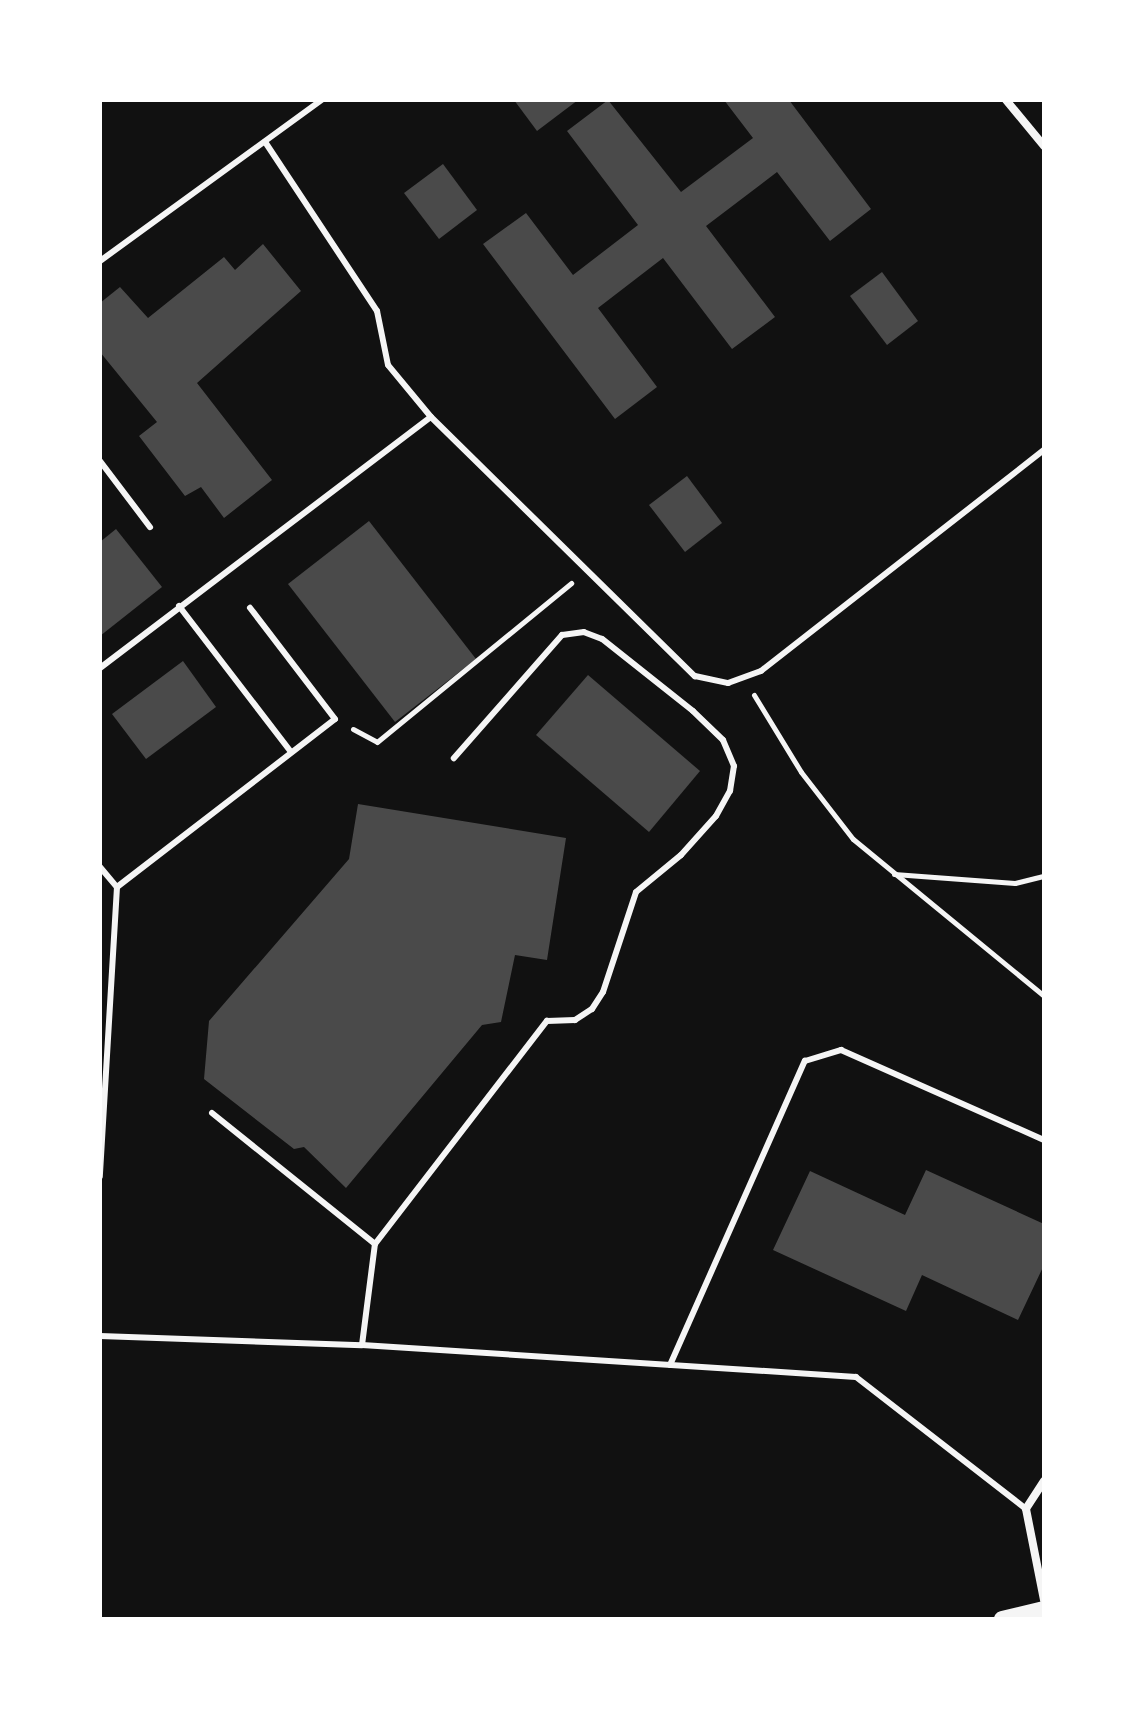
<!DOCTYPE html>
<style>
body{margin:0}
#map{position:relative;width:1144px;height:1719px;overflow:hidden;background:#111;font-family:"Noto Sans",sans-serif}
div>[style]{position:absolute}
.building>*{inset:0;background:#4a4a4a}
.path>*{height:5px;margin:-2.5px;padding:0 2.5px;transform-origin:2.5px;border-radius:2.5px;background:#f5f5f5}
.service>*{height:6px;margin:-3px;padding:0 3px;transform-origin:3px;border-radius:3px;background:#f5f5f5}
.minor>*{height:8px;margin:-4px;padding:0 4px;transform-origin:4px;border-radius:4px;background:#f5f5f5}
.secondary>*{height:16px;margin:-8px;padding:0 8px;transform-origin:8px;border-radius:8px;background:#f5f5f5}
span{translate:-50% -50%;white-space:nowrap;text-align:center;line-height:1.15;-webkit-text-stroke:7px #fff;paint-order:stroke}
.frame{position:absolute;inset:0;border:102px solid #fff;pointer-events:none}
</style>
<div id="map">
<div class="building">
<div style="clip-path:polygon(514px 100px,578px 100px,537px 131px)"></div>
<div style="clip-path:polygon(608px 100px,681px 192px,753px 138px,724px 100px,789px 100px,871px 209px,830px 241px,777px 172px,706px 226px,775px 317px,732px 349px,663px 258px,598px 308px,657px 387px,615px 419px,483px 244px,526px 213px,573px 275px,638px 225px,567px 131px)"></div>
<div style="clip-path:polygon(443px 164px,477px 210px,439px 239px,404px 193px)"></div>
<div style="clip-path:polygon(263px 244px,301px 291px,197px 383px,272px 480px,224px 518px,201px 487px,185px 496px,139px 436px,157px 422px,100px 352px,100px 303px,120px 287px,148px 318px,224px 257px,235px 270px)"></div>
<div style="clip-path:polygon(882px 272px,918px 321px,887px 345px,850px 296px)"></div>
<div style="clip-path:polygon(687px 476px,722px 523px,685px 552px,649px 505px)"></div>
<div style="clip-path:polygon(369px 521px,476px 659px,395px 722px,288px 584px)"></div>
<div style="clip-path:polygon(116px 529px,162px 587px,100px 636px,100px 542px)"></div>
<div style="clip-path:polygon(183px 661px,216px 707px,146px 759px,112px 714px)"></div>
<div style="clip-path:polygon(588px 675px,700px 771px,649px 832px,536px 735px)"></div>
<div style="clip-path:polygon(358px 804px,566px 838px,547px 960px,515px 955px,501px 1022px,482px 1025px,346px 1188px,304px 1147px,294px 1149px,204px 1079px,209px 1021px,349px 859px)"></div>
<div style="clip-path:polygon(926px 1170px,1044px 1224px,1044px 1265px,1018px 1320px,922px 1275px,906px 1311px,773px 1250px,810px 1171px,905px 1215px)"></div>
</div>
<div class="path">
<div style="left:754px;top:695px;width:90px;rotate:58.6deg"></div>
<div style="left:801px;top:772px;width:85px;rotate:52.2deg"></div>
<div style="left:853px;top:839px;width:247px;rotate:39.4deg"></div>
<div style="left:353px;top:729px;width:27px;rotate:28deg"></div>
<div style="left:377px;top:742px;width:251px;rotate:-39.3deg"></div>
<div style="left:894px;top:874px;width:121px;rotate:4.3deg"></div>
<div style="left:1015px;top:883px;width:30px;rotate:-14deg"></div>
</div>
<div class="service">
<div style="left:100px;top:261px;width:274px;rotate:-36deg"></div>
<div style="left:431px;top:417px;width:370px;rotate:44.5deg"></div>
<div style="left:695px;top:676px;width:34px;rotate:12deg"></div>
<div style="left:728px;top:683px;width:35px;rotate:-20deg"></div>
<div style="left:761px;top:671px;width:359px;rotate:-38deg"></div>
<div style="left:100px;top:461px;width:83px;rotate:52.9deg"></div>
<div style="left:179px;top:606px;width:184px;rotate:52.5deg"></div>
<div style="left:100px;top:668px;width:415px;rotate:-37.2deg"></div>
<div style="left:431px;top:417px;width:67px;rotate:-129.6deg"></div>
<div style="left:388px;top:365px;width:55px;rotate:-101.5deg"></div>
<div style="left:377px;top:311px;width:203px;rotate:-123.5deg"></div>
<div style="left:100px;top:867px;width:26px;rotate:50deg"></div>
<div style="left:117px;top:887px;width:290px;rotate:93.4deg"></div>
<div style="left:117px;top:887px;width:275px;rotate:-37.6deg"></div>
<div style="left:335px;top:719px;width:140px;rotate:-127.4deg"></div>
<div style="left:212px;top:1113px;width:209px;rotate:38.8deg"></div>
<div style="left:100px;top:1336px;width:262px;rotate:2deg"></div>
<div style="left:362px;top:1345px;width:495px;rotate:3.7deg"></div>
<div style="left:856px;top:1377px;width:215px;rotate:37.8deg"></div>
<div style="left:362px;top:1345px;width:102px;rotate:-82.7deg"></div>
<div style="left:375px;top:1244px;width:282px;rotate:-52.4deg"></div>
<div style="left:547px;top:1021px;width:28px;rotate:-2deg"></div>
<div style="left:575px;top:1020px;width:20px;rotate:-33deg"></div>
<div style="left:592px;top:1009px;width:20px;rotate:-57deg"></div>
<div style="left:603px;top:992px;width:105px;rotate:-71.7deg"></div>
<div style="left:636px;top:892px;width:58px;rotate:-39.4deg"></div>
<div style="left:681px;top:855px;width:52px;rotate:-48.1deg"></div>
<div style="left:716px;top:816px;width:29px;rotate:-61deg"></div>
<div style="left:730px;top:791px;width:25px;rotate:-81deg"></div>
<div style="left:734px;top:766px;width:28px;rotate:-113deg"></div>
<div style="left:723px;top:740px;width:42px;rotate:-136deg"></div>
<div style="left:693px;top:711px;width:116px;rotate:-141.6deg"></div>
<div style="left:602px;top:639px;width:19px;rotate:-159deg"></div>
<div style="left:584px;top:632px;width:22px;rotate:172deg"></div>
<div style="left:562px;top:635px;width:164px;rotate:131.3deg"></div>
<div style="left:670px;top:1365px;width:333px;rotate:-66.1deg"></div>
<div style="left:805px;top:1061px;width:38px;rotate:-17deg"></div>
<div style="left:841px;top:1050px;width:222px;rotate:23.9deg"></div>
</div>
<div class="minor">
<div style="left:1006px;top:100px;width:60px;rotate:50.4deg"></div>
<div style="left:1044px;top:1481px;width:33px;rotate:123deg"></div>
<div style="left:1026px;top:1509px;width:93px;rotate:78.8deg"></div>
</div>
<div class="secondary">
<div style="left:1002px;top:1619px;width:43px;rotate:-13.4deg"></div>
</div>
<div class="frame"></div>
</div>
